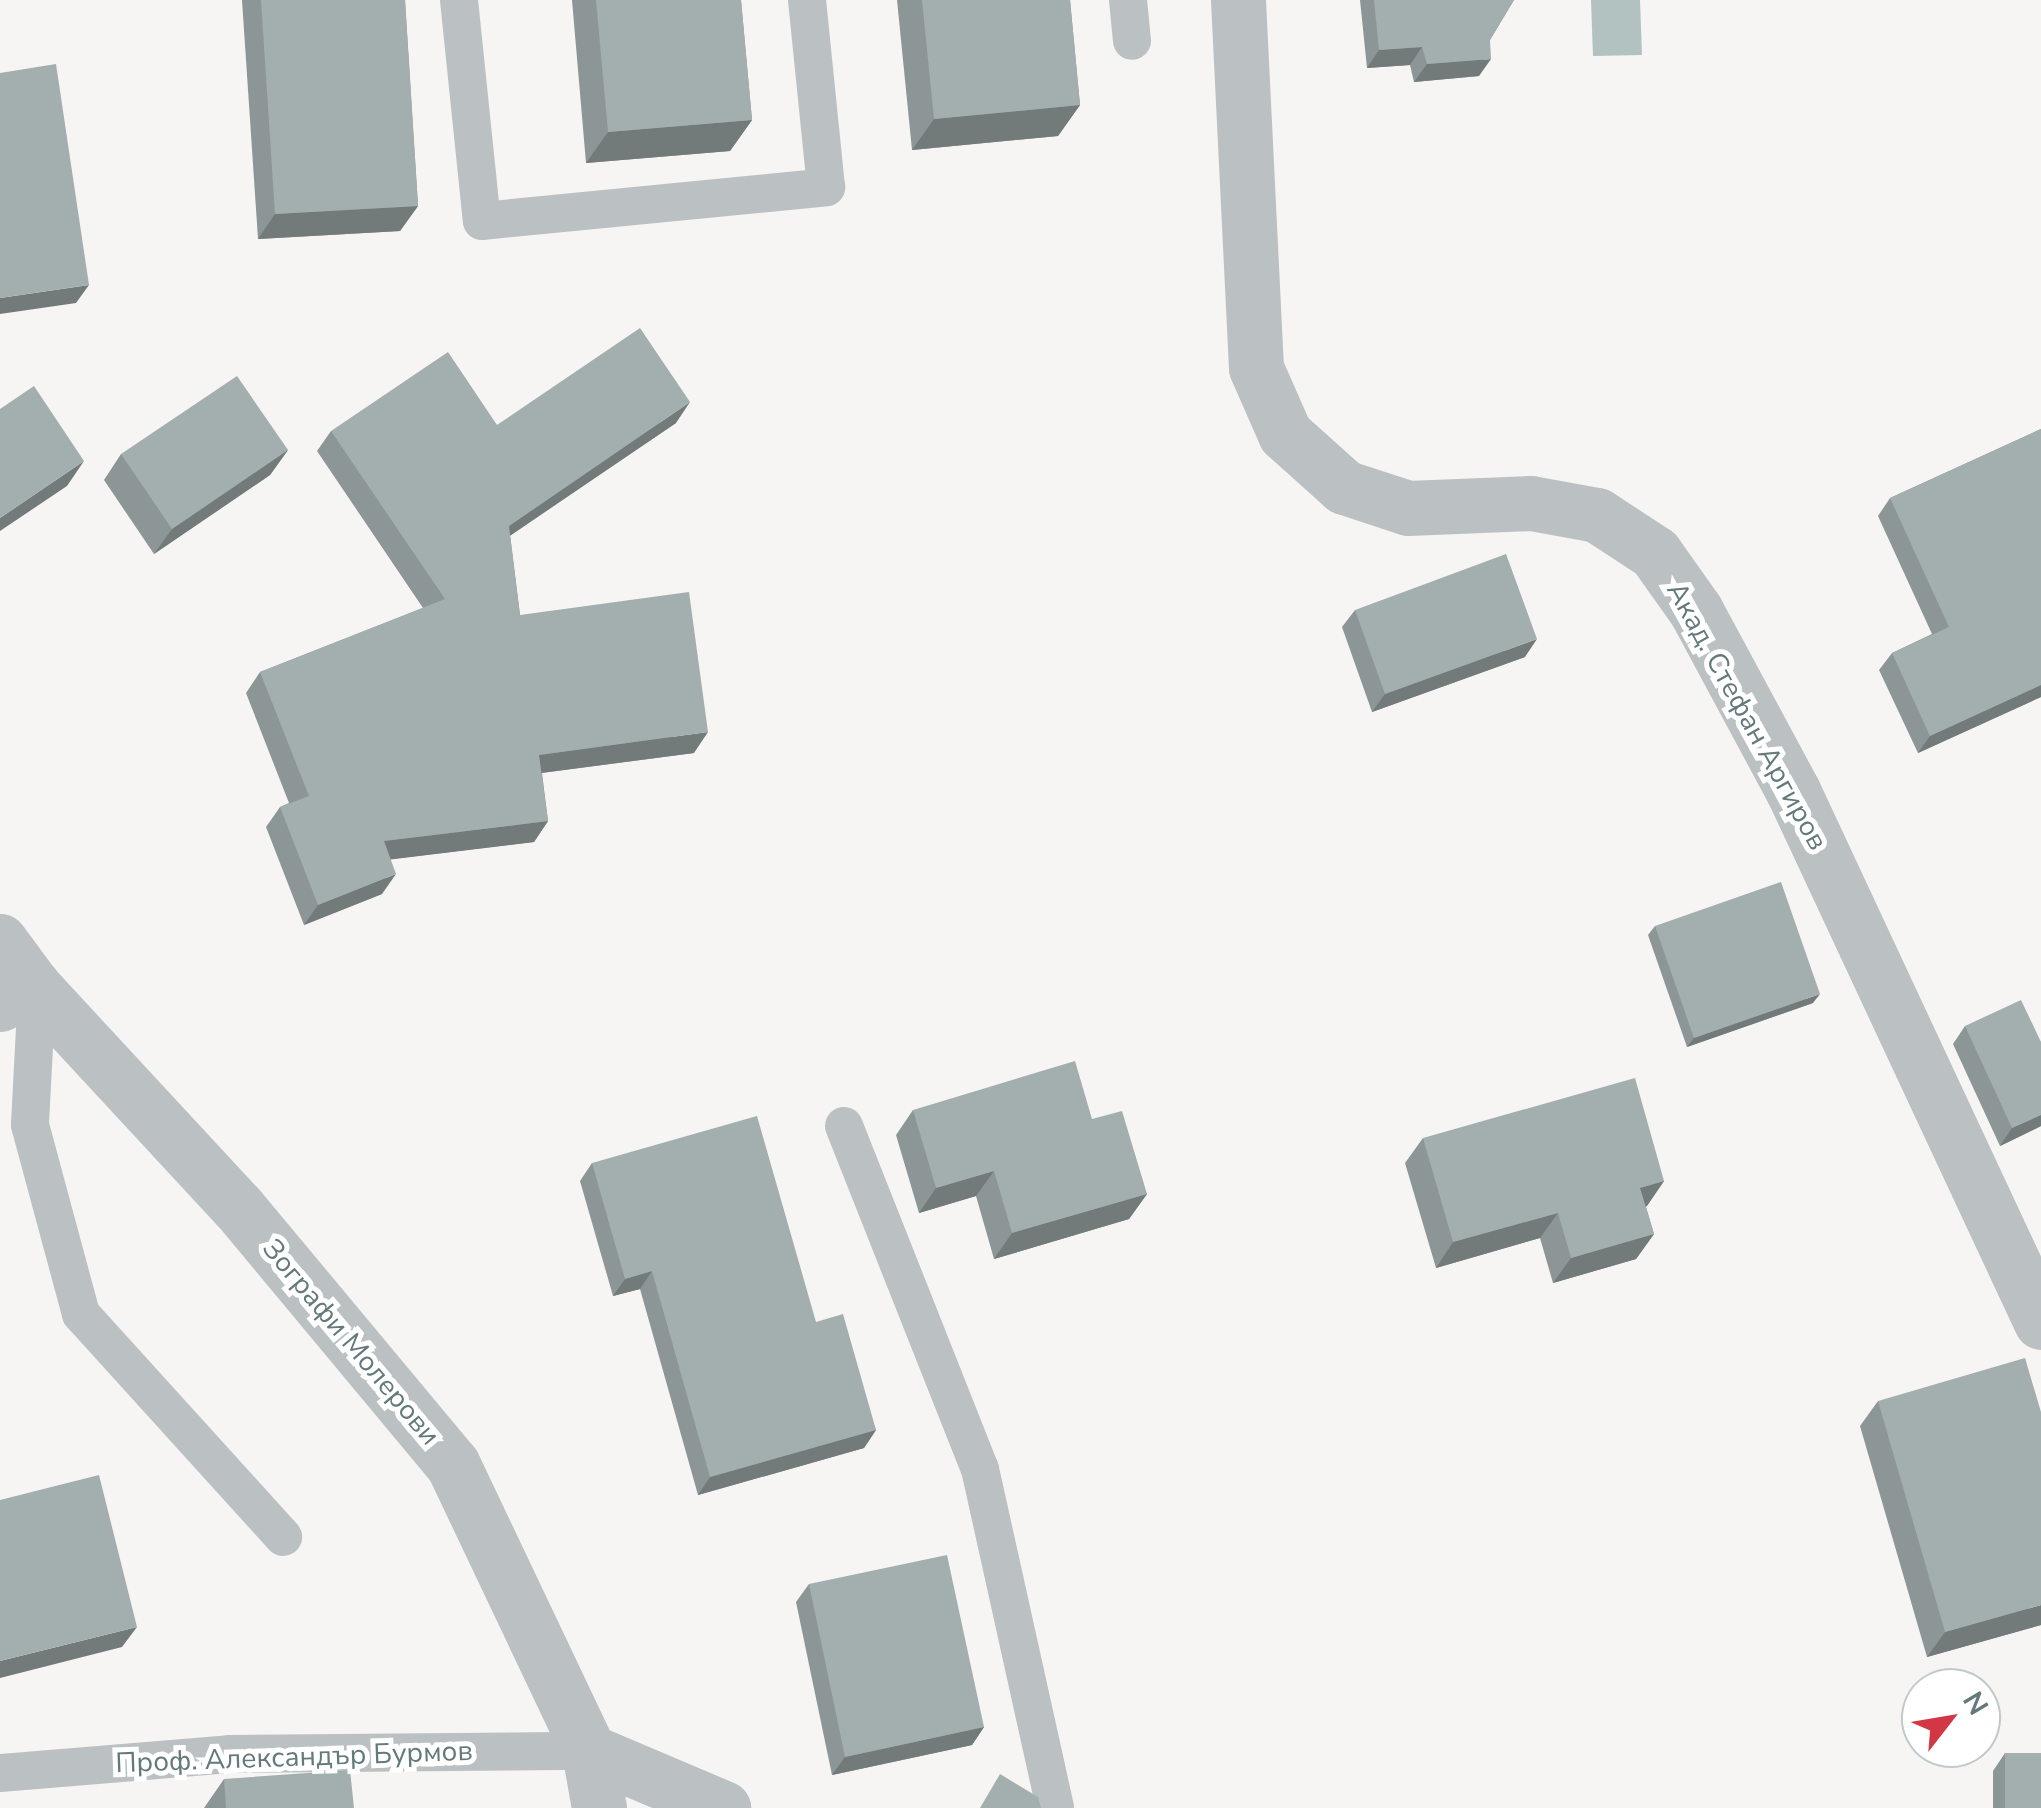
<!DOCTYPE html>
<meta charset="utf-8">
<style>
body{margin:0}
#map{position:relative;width:2041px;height:1808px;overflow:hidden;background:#f6f5f3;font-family:"Nunito Sans",sans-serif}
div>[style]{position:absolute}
.water>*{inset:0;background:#b2c2c1}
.service>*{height:38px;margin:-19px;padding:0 19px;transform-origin:19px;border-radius:19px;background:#bbc1c2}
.minor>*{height:55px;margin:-27.5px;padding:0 27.5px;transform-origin:27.5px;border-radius:27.5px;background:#bbc1c2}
.tertiary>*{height:55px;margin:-27.5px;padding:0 27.5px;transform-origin:27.5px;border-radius:27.5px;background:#bbc1c2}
.wall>*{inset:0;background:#8c9696}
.shaded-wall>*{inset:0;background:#727a7a}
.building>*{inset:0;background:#a3aeaf}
span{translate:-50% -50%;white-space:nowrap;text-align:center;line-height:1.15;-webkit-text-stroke:10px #fff;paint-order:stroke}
.street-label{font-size:28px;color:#64797b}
.north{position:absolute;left:1901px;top:1668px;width:100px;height:100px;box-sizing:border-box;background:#fff;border:2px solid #c1c9ca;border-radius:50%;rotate:59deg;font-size:28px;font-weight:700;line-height:40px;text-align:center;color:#64797b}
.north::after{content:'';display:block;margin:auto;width:35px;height:45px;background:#d23744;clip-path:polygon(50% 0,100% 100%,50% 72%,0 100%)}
</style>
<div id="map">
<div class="water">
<div style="clip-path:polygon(1591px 0,1640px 0,1642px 55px,1593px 56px)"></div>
</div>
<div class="service">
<div style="left:459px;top:0;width:222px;rotate:84.1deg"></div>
<div style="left:482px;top:221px;width:346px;rotate:-5.6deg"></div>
<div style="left:826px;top:187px;width:188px;rotate:-95.8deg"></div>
<div style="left:1128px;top:0;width:41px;rotate:84.4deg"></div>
<div style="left:37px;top:990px;width:135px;rotate:93deg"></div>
<div style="left:30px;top:1125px;width:196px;rotate:74.9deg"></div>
<div style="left:81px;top:1314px;width:301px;rotate:47.8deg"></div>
<div style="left:844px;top:1126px;width:369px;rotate:68.4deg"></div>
<div style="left:980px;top:1469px;width:347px;rotate:77.5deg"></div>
<div style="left:0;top:1773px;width:230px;rotate:-4.7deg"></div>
<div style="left:229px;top:1754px;width:360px;rotate:-0.5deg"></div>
</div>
<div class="minor">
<div style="left:1238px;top:0;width:368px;rotate:87.2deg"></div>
<div style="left:1256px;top:368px;width:72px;rotate:66.3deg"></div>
<div style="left:1285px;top:434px;width:79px;rotate:41.9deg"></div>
<div style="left:1344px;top:487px;width:67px;rotate:18.2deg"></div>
<div style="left:1408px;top:508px;width:123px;rotate:-2.3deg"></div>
<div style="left:1531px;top:503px;width:67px;rotate:10.3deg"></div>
<div style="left:1597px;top:515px;width:69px;rotate:33.2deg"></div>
<div style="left:1655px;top:553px;width:71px;rotate:54.7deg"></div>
<div style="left:1696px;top:611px;width:204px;rotate:61.7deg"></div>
<div style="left:1793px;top:791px;width:586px;rotate:64.97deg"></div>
<div style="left:0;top:1004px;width:38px;rotate:-29deg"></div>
<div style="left:589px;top:1751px;width:146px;rotate:23deg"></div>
</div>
<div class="tertiary">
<div style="left:0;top:941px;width:56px;rotate:53.7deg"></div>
<div style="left:33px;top:986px;width:301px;rotate:47.2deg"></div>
<div style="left:238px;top:1207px;width:336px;rotate:50.2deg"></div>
<div style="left:453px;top:1465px;width:317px;rotate:64.6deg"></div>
<div style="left:589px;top:1751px;width:58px;rotate:80deg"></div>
</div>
<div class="wall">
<div style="clip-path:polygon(242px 0,405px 0,418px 206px,400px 231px,258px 239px)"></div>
<div style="clip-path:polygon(572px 0,741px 0,752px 120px,730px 151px,586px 163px)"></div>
<div style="clip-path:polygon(897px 0,1070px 0,1080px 105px,1058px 136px,912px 150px)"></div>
<div style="clip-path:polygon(1360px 0,1514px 0,1490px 40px,1479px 76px,1414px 82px,1410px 65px,1367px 68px)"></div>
<div style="clip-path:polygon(676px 423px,510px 535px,520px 615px,694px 753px,542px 773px,548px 821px,534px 842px,391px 859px,382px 894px,304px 925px,266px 827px,280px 807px,289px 803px,246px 693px,260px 672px,423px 608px,317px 451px,331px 431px,497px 425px)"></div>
<div style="clip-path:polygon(2041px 429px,2041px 697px,1918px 753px,1879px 670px,1892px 653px,1932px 634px,1878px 516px,1890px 498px)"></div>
<div style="clip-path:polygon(288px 450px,270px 475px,154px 554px,104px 480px,121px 454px)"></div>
<div style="clip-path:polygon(1355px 610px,1525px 657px,1372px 712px,1342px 627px)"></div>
<div style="clip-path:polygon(1655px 926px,1813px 1003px,1687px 1047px,1648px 935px)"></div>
<div style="clip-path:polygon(1965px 1026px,2041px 1042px,2041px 1126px,2000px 1146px,1953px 1044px)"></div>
<div style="clip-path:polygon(913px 1110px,1092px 1119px,1147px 1194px,1129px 1219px,994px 1259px,976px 1196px,919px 1213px,896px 1135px)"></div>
<div style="clip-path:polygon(1423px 1138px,1664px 1181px,1646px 1207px,1654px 1234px,1636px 1259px,1553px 1283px,1540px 1238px,1436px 1268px,1405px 1163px)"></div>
<div style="clip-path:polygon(592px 1163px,816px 1322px,876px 1430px,864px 1448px,698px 1495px,640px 1289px,613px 1296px,580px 1181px)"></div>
<div style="clip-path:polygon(1878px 1401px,2041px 1625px,1927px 1657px,1860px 1426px)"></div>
<div style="clip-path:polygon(809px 1584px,984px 1727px,972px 1745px,832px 1775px,796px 1602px)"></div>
<div style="clip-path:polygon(2005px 1753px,2041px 1808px,1993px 1808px,1993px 1771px)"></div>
<div style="clip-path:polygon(224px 1779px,354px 1808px,204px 1808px)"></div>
</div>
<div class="shaded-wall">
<div style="clip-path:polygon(1422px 47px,1410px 65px,1367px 68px,1379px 50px)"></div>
<div style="clip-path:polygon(1491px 59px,1479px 76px,1414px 82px,1427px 64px)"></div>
<div style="clip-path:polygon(1080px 105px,1058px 136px,912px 150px,934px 119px)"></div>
<div style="clip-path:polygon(752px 120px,730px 151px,586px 163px,608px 132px)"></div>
<div style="clip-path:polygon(418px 206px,400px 231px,258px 239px,275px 214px)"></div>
<div style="clip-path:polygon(89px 285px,76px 303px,0 314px,0 298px)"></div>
<div style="clip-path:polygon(690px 402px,676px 423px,495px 546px,509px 526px)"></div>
<div style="clip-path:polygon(288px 450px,270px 475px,154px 554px,172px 529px)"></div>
<div style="clip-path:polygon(84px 461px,67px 486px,0 531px,0 518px)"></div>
<div style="clip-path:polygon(1537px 639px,1525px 657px,1372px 712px,1385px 694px)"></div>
<div style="clip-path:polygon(2041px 685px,2041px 697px,1918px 753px,1930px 736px)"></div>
<div style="clip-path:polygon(708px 732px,694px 753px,525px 775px,539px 755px)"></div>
<div style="clip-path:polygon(548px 821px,534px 842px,370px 862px,384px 841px)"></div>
<div style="clip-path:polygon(396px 874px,382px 894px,304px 925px,318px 905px)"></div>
<div style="clip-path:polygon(1820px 994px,1813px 1003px,1687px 1047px,1694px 1038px)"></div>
<div style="clip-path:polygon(2041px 1115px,2041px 1126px,2000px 1146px,2012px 1128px)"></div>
<div style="clip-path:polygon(994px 1171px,976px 1196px,919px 1213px,936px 1188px)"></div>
<div style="clip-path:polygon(1664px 1181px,1647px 1206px,1623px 1213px,1640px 1188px)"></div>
<div style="clip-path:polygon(1147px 1194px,1129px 1219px,994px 1259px,1012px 1233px)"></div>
<div style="clip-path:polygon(1558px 1213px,1540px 1238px,1436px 1268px,1453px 1242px)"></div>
<div style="clip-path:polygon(1654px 1234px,1636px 1259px,1553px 1283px,1571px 1258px)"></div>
<div style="clip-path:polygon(652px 1271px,640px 1289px,613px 1296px,625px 1279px)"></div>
<div style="clip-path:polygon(876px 1430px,864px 1448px,698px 1495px,710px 1477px)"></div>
<div style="clip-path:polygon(2041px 1605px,2041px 1625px,1927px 1657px,1945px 1632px)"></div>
<div style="clip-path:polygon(137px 1627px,122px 1647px,0 1678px,0 1661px)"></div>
<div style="clip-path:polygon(984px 1727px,972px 1745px,832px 1775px,845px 1757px)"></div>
</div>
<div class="building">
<div style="clip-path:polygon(261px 0,405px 0,418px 206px,275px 214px)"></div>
<div style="clip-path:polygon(596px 0,741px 0,752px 120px,608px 132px)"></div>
<div style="clip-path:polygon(922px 0,1070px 0,1080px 105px,934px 119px)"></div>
<div style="clip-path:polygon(1374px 0,1514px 0,1490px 40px,1491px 59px,1427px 64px,1422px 47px,1379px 50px)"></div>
<div style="clip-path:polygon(56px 64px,89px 285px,0 298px,0 73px)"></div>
<div style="clip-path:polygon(640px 328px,690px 402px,509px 526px,520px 615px,689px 592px,708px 732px,539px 755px,548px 821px,384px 841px,396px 874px,318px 905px,280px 807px,309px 796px,260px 672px,445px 599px,331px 431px,448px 352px,497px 425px)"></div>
<div style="clip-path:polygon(237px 376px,288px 450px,172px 529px,121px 454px)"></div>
<div style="clip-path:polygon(34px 386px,84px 461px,0 518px,0 409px)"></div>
<div style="clip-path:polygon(2041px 429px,2041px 685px,1930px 736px,1892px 653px,1949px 627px,1890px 498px)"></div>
<div style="clip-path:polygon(1506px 554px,1537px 639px,1385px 694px,1355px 610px)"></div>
<div style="clip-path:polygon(1781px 882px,1820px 994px,1694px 1038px,1655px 926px)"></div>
<div style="clip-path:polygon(2021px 1000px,2041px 1042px,2041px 1115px,2012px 1128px,1965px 1026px)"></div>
<div style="clip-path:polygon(1075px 1061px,1092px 1119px,1122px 1111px,1147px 1194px,1012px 1233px,994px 1171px,936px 1188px,913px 1110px)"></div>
<div style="clip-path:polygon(1635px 1078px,1664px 1181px,1640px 1188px,1654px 1234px,1571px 1258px,1558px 1213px,1453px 1242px,1423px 1138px)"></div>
<div style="clip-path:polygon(757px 1116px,816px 1322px,843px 1314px,876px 1430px,710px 1477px,652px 1271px,625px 1279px,592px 1163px)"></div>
<div style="clip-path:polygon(2025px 1358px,2041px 1412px,2041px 1605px,1945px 1632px,1878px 1401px)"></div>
<div style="clip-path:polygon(99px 1475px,137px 1627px,0 1661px,0 1500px)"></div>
<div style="clip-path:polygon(947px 1555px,984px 1727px,845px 1757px,809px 1584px)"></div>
<div style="clip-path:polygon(2005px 1753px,2041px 1753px,2041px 1808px,2005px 1808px)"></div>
<div style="clip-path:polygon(350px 1770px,354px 1808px,226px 1808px,224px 1779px)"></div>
<div style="clip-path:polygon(1000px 1774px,1038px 1797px,1041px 1808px,980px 1808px)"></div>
</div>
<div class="street-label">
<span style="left:1747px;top:716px;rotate:61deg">Акад. Стефан Аргиров</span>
<span style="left:351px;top:1342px;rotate:50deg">Зографи Молерови</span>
<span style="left:294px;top:1757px;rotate:-2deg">Проф. Александър Бурмов</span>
</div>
<div class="north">N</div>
</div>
